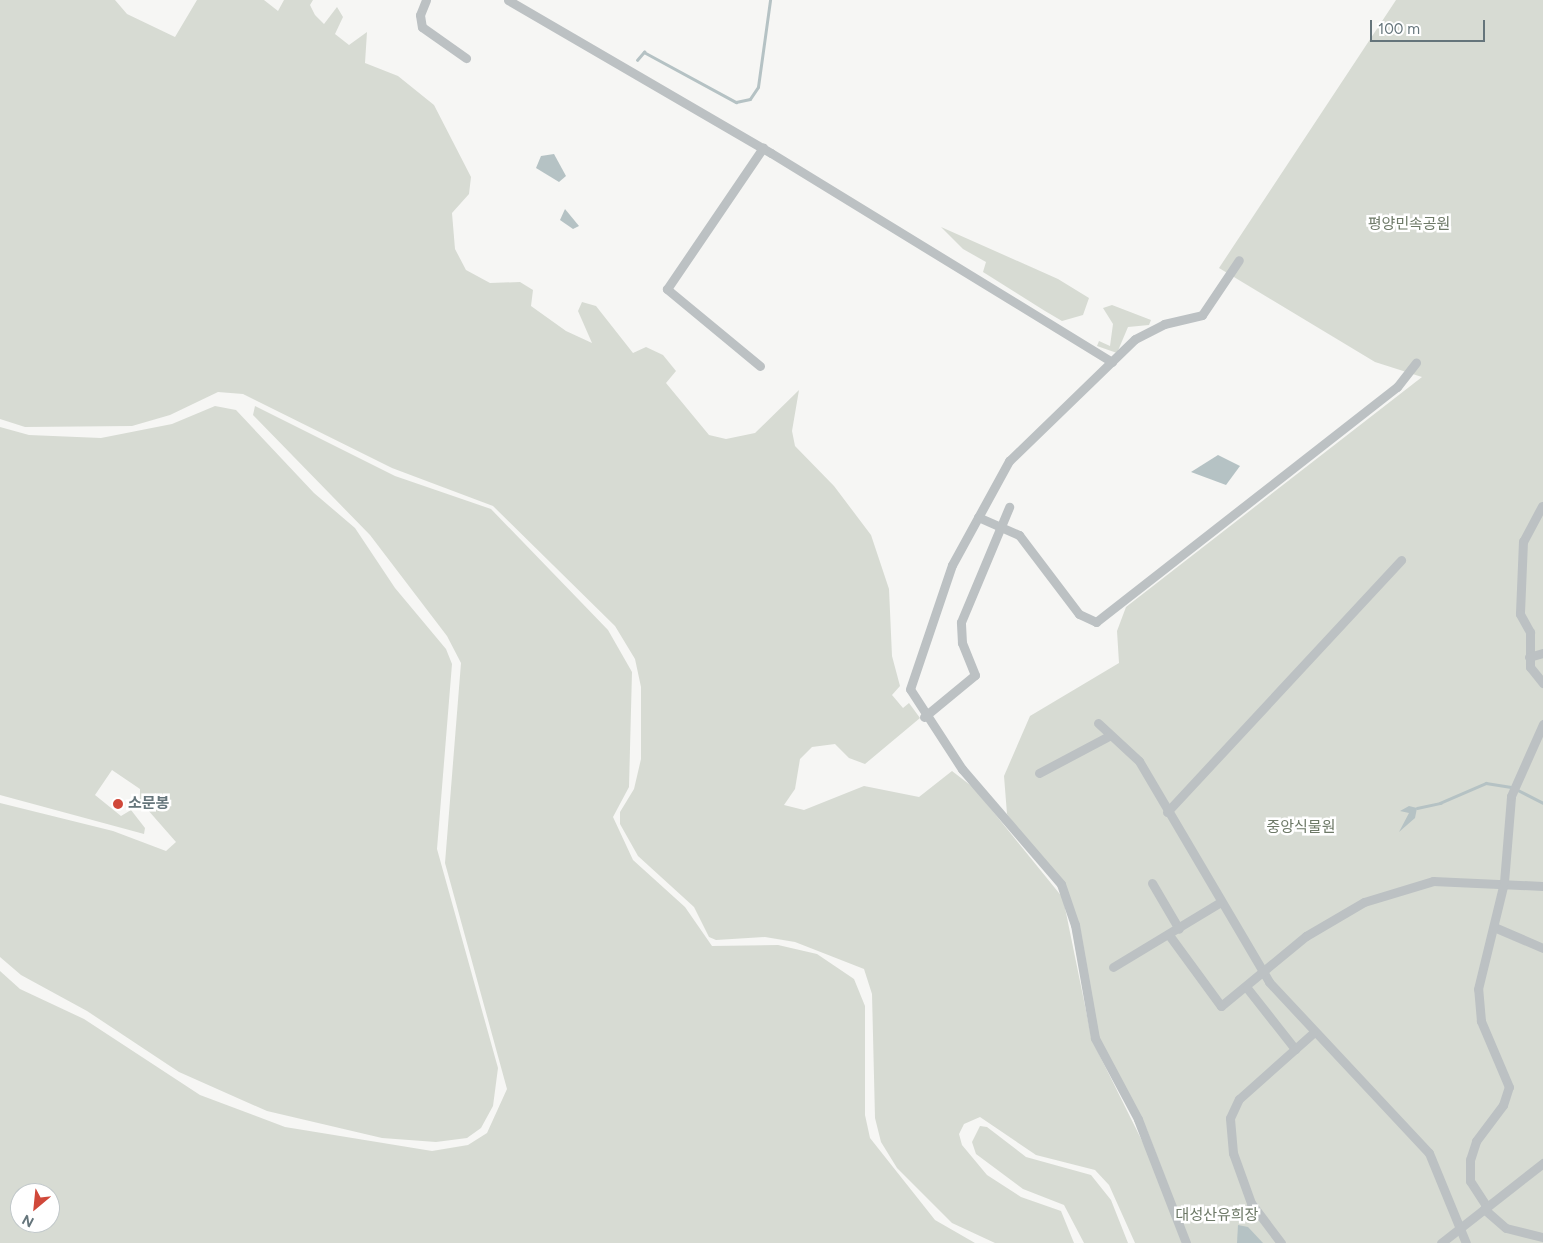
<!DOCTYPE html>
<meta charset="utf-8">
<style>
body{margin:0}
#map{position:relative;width:1543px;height:1243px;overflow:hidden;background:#f6f6f4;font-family:Figtree,"Noto Sans KR",sans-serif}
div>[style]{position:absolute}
.green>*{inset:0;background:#d7dbd3}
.water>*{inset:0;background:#b5c2c4}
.stream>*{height:2.5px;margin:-1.25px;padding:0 1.25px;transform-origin:1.25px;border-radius:1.25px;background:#b5c2c4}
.minor>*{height:9px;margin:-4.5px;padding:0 4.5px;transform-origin:4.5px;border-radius:4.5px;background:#bcc1c3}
.dots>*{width:14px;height:14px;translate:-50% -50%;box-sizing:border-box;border:2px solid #fff;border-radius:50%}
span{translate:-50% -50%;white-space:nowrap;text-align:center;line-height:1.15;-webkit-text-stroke:5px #fff;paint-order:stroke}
.park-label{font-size:15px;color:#6d7967}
.poi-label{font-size:15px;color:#65757b;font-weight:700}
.left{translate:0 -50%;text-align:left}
.north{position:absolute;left:10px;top:1183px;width:50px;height:50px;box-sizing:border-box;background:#fff;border:1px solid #c1c8ca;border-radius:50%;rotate:208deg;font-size:14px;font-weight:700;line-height:20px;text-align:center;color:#65757b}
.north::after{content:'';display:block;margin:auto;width:18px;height:22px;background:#d0483a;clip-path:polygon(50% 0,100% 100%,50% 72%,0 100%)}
.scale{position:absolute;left:1370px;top:20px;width:115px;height:22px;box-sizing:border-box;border:2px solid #65757b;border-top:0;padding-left:6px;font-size:15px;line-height:18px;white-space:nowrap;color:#65757b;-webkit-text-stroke:4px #fff;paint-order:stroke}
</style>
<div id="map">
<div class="green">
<div style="clip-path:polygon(0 0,115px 0,127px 14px,175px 37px,197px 0,264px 0,278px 11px,284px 0,313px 0,310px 5px,315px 15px,324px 24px,337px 7px,343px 17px,335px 34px,349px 45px,367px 32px,365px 63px,398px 76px,434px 105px,471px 177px,469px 194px,452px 213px,455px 249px,466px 270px,490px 283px,520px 282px,533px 290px,531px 306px,566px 331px,592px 343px,578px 311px,582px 302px,596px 306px,633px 353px,646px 347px,663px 355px,676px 371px,666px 383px,709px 435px,726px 439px,755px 433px,799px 390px,792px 431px,795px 446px,834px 486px,871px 535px,889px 589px,892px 656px,900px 686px,892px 695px,903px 708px,909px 703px,920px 718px,865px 764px,849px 758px,835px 744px,812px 747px,800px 759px,795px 789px,784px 805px,804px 810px,864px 786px,919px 797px,952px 771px,974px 788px,1063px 898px,1092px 1040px,1153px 1163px,1182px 1243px,1135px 1243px,1109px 1185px,1095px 1170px,1036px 1155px,980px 1117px,964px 1124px,959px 1134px,962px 1145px,987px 1175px,1021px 1197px,1061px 1211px,1074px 1243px,995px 1243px,952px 1223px,897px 1168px,881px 1142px,875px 1118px,872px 994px,864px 969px,795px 942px,765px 937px,716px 940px,709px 937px,694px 907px,638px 856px,620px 824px,620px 812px,634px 789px,641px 759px,641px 687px,635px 659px,615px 626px,493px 506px,392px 468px,243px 394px,218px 392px,170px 415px,132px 426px,25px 427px,0 419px)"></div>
<div style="clip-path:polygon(1396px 0,1543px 0,1543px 1243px,1190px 1243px,1147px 1130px,1097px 1034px,1070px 900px,1007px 814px,1004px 776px,1030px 716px,1119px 663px,1117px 631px,1126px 607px,1422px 377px,1375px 362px,1219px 268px)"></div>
<div style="clip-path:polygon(941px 227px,1058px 279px,1089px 298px,1083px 315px,1062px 321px,1045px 311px,983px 272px,986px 262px,963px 249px)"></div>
<div style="clip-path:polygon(1112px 305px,1151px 320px,1149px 325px,1128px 327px,1117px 353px,1097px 346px,1099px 341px,1110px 346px,1113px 324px,1103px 308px)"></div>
<div style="clip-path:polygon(215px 406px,236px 410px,314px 493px,355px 528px,395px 588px,446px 649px,452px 664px,437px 849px,498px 1068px,493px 1106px,481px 1128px,467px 1138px,436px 1142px,382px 1138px,267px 1111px,179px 1072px,87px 1011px,21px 975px,0 957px,0 803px,113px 831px,166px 851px,176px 842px,140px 801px,140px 789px,112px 770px,95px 795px,121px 816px,131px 810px,145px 828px,144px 834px,0 795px,0 427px,29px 435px,101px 438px,172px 424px)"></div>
<div style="clip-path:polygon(evenodd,255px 406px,395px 476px,491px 509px,608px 630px,632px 672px,629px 787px,613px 817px,633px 860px,685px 907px,712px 946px,778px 945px,817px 954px,854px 979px,865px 1006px,865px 1115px,870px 1138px,935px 1220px,975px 1243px,0 1243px,0 971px,20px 989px,84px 1019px,200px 1095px,285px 1127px,432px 1151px,468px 1145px,487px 1133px,507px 1089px,445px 863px,461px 663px,447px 636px,370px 535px,253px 415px,255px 406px,20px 1193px,50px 1193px,50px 1223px,20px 1223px,20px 1193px)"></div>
<div style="clip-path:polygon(980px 1126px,987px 1127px,1026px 1157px,1091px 1175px,1111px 1200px,1128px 1243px,1084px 1243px,1064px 1205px,1023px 1189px,976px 1154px,972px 1142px)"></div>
</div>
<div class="water">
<div style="clip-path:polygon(554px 154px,566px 176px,559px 182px,536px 168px,541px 156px)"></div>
<div style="clip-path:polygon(565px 209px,579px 226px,573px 229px,560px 220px)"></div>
<div style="clip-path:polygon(1218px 455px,1240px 466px,1226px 485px,1191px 472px)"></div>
<div style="clip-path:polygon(1409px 806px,1417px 808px,1415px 818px,1399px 832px,1409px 813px,1400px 811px)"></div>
<div style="clip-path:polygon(1238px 1225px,1248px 1227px,1263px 1243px,1237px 1243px)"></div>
</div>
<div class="stream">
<div style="left:637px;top:60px;width:11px;rotate:-49deg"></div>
<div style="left:644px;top:52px;width:105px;rotate:28.5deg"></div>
<div style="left:736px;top:102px;width:14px;rotate:-12deg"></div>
<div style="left:750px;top:99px;width:14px;rotate:-56deg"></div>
<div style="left:758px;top:87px;width:88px;rotate:-82.1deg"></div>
<div style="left:1516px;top:789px;width:30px;rotate:27deg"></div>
<div style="left:1417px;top:808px;width:24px;rotate:-12deg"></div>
<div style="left:1440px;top:803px;width:50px;rotate:-23.5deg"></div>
<div style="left:1486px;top:783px;width:25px;rotate:9deg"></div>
</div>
<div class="minor">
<div style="left:426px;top:0;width:16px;rotate:112deg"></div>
<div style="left:420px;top:15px;width:12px;rotate:81deg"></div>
<div style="left:422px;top:27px;width:54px;rotate:35.2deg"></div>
<div style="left:508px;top:0;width:304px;rotate:30.2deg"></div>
<div style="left:771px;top:153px;width:400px;rotate:31.5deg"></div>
<div style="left:760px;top:366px;width:121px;rotate:-140.4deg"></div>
<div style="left:667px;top:289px;width:171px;rotate:-55.8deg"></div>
<div style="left:1542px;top:506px;width:40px;rotate:118deg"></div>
<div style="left:1523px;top:541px;width:73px;rotate:92.4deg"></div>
<div style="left:1520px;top:614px;width:21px;rotate:61deg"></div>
<div style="left:1530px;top:632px;width:35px;rotate:90deg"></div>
<div style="left:1530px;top:667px;width:21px;rotate:51deg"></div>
<div style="left:978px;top:517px;width:45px;rotate:23.7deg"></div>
<div style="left:1019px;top:535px;width:99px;rotate:52.8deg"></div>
<div style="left:1079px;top:614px;width:19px;rotate:25deg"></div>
<div style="left:1096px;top:622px;width:382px;rotate:-38deg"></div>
<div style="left:1397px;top:387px;width:31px;rotate:-52deg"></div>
<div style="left:1529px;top:657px;width:15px;rotate:-16deg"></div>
<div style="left:924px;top:717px;width:66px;rotate:-39.5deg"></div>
<div style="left:975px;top:675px;width:35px;rotate:-112deg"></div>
<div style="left:962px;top:643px;width:21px;rotate:-93deg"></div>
<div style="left:961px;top:622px;width:125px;rotate:-67.3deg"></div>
<div style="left:1098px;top:723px;width:56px;rotate:42.8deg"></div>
<div style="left:1139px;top:761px;width:256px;rotate:59.5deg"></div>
<div style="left:1269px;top:982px;width:234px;rotate:46.9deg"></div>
<div style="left:1429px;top:1153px;width:97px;rotate:67.7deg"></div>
<div style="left:1039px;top:773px;width:79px;rotate:-27.9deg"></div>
<div style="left:1167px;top:812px;width:344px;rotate:-47.1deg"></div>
<div style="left:1152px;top:883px;width:53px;rotate:59.6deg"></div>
<div style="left:1494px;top:927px;width:53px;rotate:23.2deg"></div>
<div style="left:1169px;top:935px;width:88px;rotate:53.8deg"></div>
<div style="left:1221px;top:1006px;width:110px;rotate:-39.5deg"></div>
<div style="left:1306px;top:936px;width:67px;rotate:-30.4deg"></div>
<div style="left:1364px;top:902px;width:72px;rotate:-16.9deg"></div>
<div style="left:1433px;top:881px;width:110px;rotate:2.6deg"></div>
<div style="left:1113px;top:967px;width:124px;rotate:-31.1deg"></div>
<div style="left:1247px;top:988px;width:78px;rotate:51.8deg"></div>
<div style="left:1487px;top:1207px;width:31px;rotate:-123deg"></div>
<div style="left:1470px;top:1181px;width:21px;rotate:-90deg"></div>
<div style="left:1470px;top:1160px;width:20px;rotate:-72deg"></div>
<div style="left:1476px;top:1141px;width:45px;rotate:-53.1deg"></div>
<div style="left:1503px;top:1105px;width:19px;rotate:-72deg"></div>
<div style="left:1509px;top:1087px;width:72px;rotate:-113deg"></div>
<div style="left:1481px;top:1021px;width:32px;rotate:-95deg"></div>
<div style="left:1478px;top:989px;width:110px;rotate:-76.3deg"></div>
<div style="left:1504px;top:882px;width:86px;rotate:-85.3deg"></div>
<div style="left:1511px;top:796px;width:79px;rotate:-66deg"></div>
<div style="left:1484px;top:1209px;width:29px;rotate:41deg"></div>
<div style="left:1506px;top:1228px;width:38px;rotate:14deg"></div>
<div style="left:1186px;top:1243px;width:133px;rotate:-111.2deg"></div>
<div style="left:1138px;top:1119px;width:92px;rotate:-118deg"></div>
<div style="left:1095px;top:1038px;width:115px;rotate:-100deg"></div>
<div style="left:1075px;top:925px;width:43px;rotate:-108.9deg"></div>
<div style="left:1061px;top:884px;width:152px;rotate:-130.7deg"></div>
<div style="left:962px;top:769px;width:95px;rotate:-123deg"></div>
<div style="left:910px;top:689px;width:131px;rotate:-71.3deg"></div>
<div style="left:952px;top:565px;width:119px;rotate:-61.3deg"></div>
<div style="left:1009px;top:461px;width:175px;rotate:-44.1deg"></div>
<div style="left:1135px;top:339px;width:33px;rotate:-27deg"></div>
<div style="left:1164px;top:324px;width:39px;rotate:-13deg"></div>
<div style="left:1202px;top:315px;width:66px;rotate:-56.1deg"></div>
<div style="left:1281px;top:1243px;width:50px;rotate:-126.9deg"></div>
<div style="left:1251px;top:1203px;width:53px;rotate:-109.8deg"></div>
<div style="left:1233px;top:1153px;width:35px;rotate:-95deg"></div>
<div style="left:1230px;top:1118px;width:21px;rotate:-65deg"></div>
<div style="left:1239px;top:1099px;width:99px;rotate:-41.7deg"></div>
<div style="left:1441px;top:1243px;width:130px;rotate:-38.1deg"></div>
</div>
<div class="dots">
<div style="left:118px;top:804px;background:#d0483a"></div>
</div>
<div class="park-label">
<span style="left:1409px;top:225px">평양민속공원</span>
<span style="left:1301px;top:828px">중앙식물원</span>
<span style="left:1217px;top:1216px">대성산유희장</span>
</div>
<div class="poi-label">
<span class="left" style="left:128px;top:804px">소문봉</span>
</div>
<div class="north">N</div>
<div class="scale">100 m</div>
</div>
